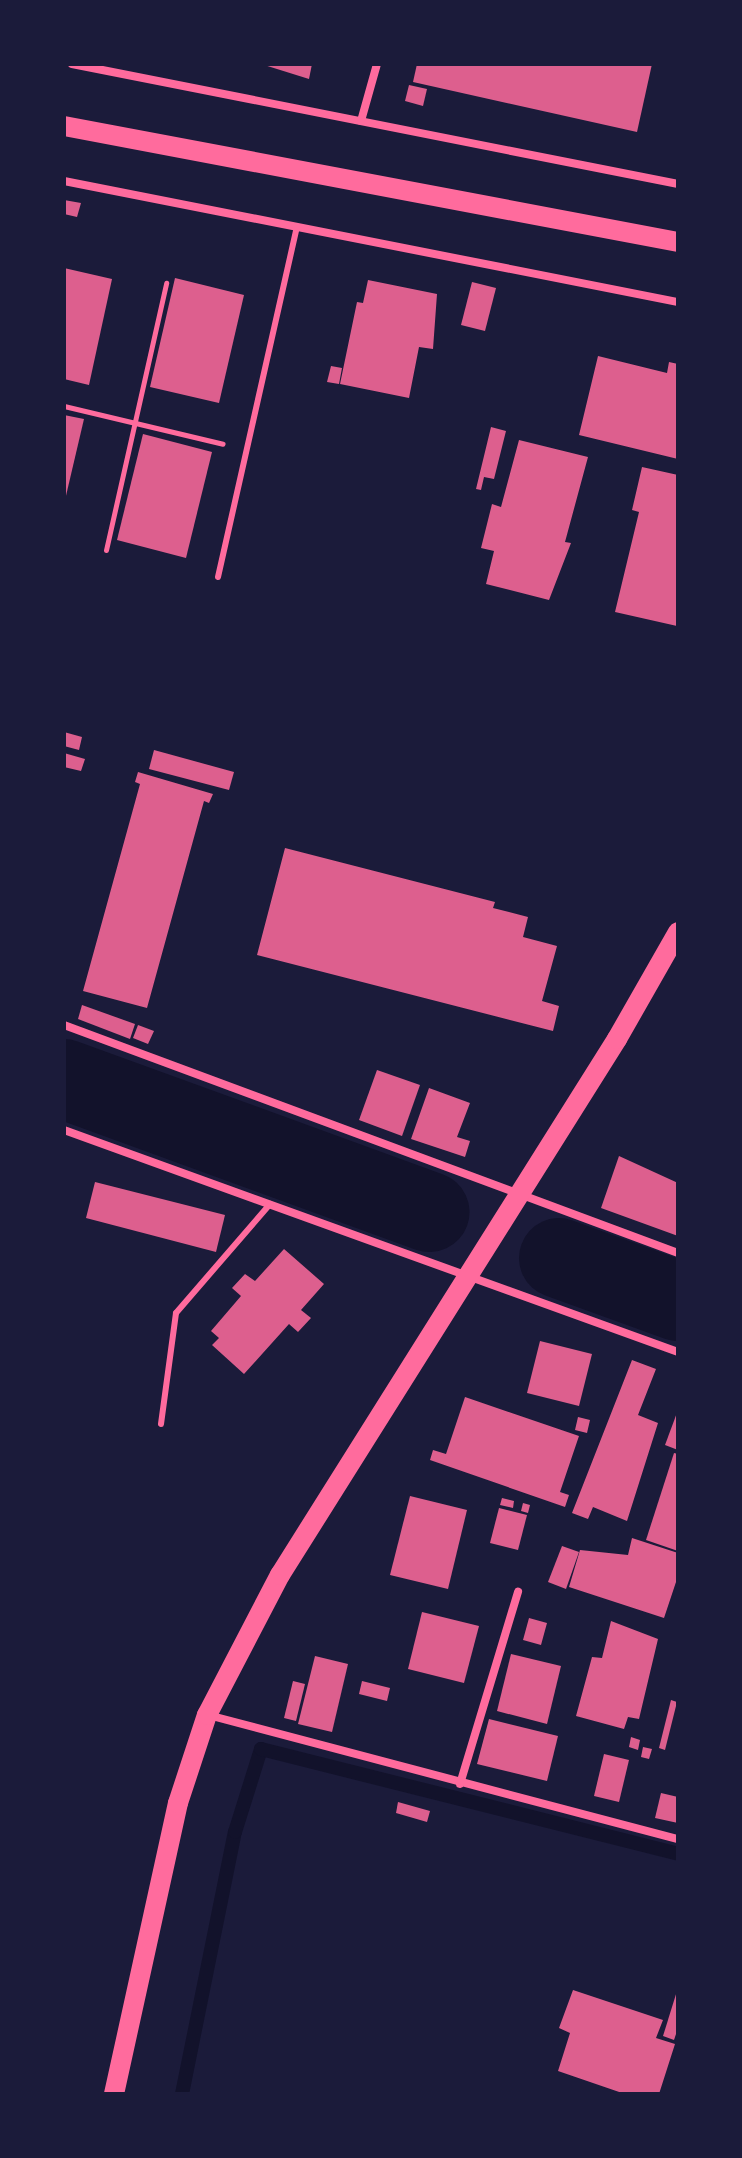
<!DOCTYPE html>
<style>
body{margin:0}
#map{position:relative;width:742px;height:2158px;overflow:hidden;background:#1b1b3a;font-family:Jost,sans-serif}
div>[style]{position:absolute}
.stream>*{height:14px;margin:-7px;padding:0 7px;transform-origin:7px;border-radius:7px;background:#12122b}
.river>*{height:80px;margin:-40px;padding:0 40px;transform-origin:40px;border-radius:40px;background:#12122b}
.building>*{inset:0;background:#dd5f8e}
.path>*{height:5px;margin:-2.5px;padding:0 2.5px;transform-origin:2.5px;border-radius:2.5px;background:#ff6b9d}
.service>*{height:6px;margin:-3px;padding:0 3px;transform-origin:3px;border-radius:3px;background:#ff6b9d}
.minor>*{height:8px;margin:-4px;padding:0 4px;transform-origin:4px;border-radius:4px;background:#ff6b9d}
.primary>*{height:20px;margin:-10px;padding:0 10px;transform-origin:10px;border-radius:10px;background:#ff6b9d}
span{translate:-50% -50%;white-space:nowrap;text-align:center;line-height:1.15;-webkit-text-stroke:8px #1b1b3a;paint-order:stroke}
.frame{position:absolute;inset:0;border:66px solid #1b1b3a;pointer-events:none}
</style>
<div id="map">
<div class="stream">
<div style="left:182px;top:2094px;width:267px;rotate:-78.6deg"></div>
<div style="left:235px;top:1832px;width:87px;rotate:-72.6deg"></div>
<div style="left:261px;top:1749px;width:430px;rotate:14.1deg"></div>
</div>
<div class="river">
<div style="left:64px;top:1079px;width:389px;rotate:20deg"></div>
<div style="left:559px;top:1258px;width:127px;rotate:19.9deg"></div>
</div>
<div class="building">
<div style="clip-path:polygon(261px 64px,312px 64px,309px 79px)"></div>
<div style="clip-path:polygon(417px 64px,652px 64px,637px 132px,413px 82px)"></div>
<div style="clip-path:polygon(409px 85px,427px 89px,423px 106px,405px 101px)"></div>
<div style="clip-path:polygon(64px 200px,81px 203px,77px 217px,64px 214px)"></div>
<div style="clip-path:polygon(64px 268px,112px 279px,89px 385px,64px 379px)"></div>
<div style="clip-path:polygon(175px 278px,244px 295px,219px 403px,150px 387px)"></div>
<div style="clip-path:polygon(368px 280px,437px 294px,433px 349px,419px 347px,409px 398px,340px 384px,357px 302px,363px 303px)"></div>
<div style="clip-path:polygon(472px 282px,496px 288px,485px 331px,461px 325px)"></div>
<div style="clip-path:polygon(598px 356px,667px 373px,669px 362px,678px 364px,678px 459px,579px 435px)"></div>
<div style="clip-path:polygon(331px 366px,342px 368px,339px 384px,327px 382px)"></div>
<div style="clip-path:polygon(64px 415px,84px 419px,65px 500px,64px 500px)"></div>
<div style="clip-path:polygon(491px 427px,506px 431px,494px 479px,484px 477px,481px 490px,476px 489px)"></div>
<div style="clip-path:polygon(143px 434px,212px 452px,186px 558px,117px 540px)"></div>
<div style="clip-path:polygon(519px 440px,588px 457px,565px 542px,571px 543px,549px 600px,486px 584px,494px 551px,481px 548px,492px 504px,501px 507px)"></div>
<div style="clip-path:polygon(642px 467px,678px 475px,677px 626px,615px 612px,639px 512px,632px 510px)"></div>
<div style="clip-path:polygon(64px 732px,82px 737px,79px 750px,64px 746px)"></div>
<div style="clip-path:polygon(154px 750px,234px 772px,229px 790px,149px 769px)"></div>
<div style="clip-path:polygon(64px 753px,85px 759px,81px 771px,64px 767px)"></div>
<div style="clip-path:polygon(138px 772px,213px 794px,209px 803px,204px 801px,147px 1008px,83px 991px,140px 784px,135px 782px)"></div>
<div style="clip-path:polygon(285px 848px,495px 902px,493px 908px,528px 917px,523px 937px,557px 946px,542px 1001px,559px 1006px,553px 1031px,257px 955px)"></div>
<div style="clip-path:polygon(82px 1005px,135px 1024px,130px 1039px,78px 1019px)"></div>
<div style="clip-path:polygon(138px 1025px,154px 1031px,148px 1044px,133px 1038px)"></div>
<div style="clip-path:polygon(377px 1070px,420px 1085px,402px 1136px,359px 1120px)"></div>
<div style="clip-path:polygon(429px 1088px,470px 1103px,457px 1137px,470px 1141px,465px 1157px,411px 1139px)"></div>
<div style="clip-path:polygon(619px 1156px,678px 1183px,678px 1236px,601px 1208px)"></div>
<div style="clip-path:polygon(95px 1182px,225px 1215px,216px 1252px,86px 1218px)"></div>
<div style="clip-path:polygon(284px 1249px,324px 1284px,301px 1310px,311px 1318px,298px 1332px,289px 1324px,244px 1374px,212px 1345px,219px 1338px,211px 1331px,241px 1296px,232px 1288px,245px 1274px,255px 1281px)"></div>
<div style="clip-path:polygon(540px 1341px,592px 1354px,579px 1406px,527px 1393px)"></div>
<div style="clip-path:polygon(632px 1360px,656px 1369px,638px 1415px,658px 1423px,627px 1521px,593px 1507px,588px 1519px,572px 1513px)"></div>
<div style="clip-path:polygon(465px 1397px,579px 1436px,560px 1492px,569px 1495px,565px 1507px,430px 1460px,433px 1450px,446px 1454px)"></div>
<div style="clip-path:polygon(678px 1410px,678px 1450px,665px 1445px)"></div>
<div style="clip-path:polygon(578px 1417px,590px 1420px,587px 1433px,575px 1430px)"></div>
<div style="clip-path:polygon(674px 1453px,678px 1454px,678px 1551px,646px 1540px)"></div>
<div style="clip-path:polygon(410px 1496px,467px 1510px,448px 1589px,390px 1575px)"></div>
<div style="clip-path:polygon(502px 1498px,514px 1501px,513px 1508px,500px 1505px)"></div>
<div style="clip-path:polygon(523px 1503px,530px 1505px,528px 1513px,521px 1511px)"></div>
<div style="clip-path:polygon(499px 1508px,527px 1515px,518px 1550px,490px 1543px)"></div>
<div style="clip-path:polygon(632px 1538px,678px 1553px,678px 1576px,664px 1618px,569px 1587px,580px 1550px,628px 1555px)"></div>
<div style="clip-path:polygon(562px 1546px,579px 1552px,566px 1589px,548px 1582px)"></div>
<div style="clip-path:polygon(422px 1612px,479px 1626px,464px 1683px,408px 1669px)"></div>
<div style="clip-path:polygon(529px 1618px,547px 1623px,541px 1645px,523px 1640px)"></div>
<div style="clip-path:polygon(611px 1621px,658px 1639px,639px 1719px,628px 1717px,624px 1729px,576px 1716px,592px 1657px,602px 1658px)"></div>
<div style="clip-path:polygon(511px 1654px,561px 1666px,547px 1724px,497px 1711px)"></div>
<div style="clip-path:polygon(315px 1656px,348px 1664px,332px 1732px,298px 1724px)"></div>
<div style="clip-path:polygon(293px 1681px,305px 1684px,296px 1721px,284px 1718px)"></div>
<div style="clip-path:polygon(362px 1681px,390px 1688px,387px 1701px,359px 1694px)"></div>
<div style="clip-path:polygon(671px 1700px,677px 1702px,665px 1750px,659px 1748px)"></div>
<div style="clip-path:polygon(489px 1719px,558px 1736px,547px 1781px,477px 1764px)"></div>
<div style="clip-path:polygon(631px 1737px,640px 1740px,638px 1750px,629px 1747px)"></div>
<div style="clip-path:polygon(643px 1747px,652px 1749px,649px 1759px,641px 1757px)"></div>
<div style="clip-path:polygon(604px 1754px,629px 1760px,619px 1802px,594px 1796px)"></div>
<div style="clip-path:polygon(661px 1793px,678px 1797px,678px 1823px,655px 1818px)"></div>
<div style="clip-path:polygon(398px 1802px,430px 1811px,427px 1822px,396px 1813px)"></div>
<div style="clip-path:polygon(573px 1990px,663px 2020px,656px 2038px,675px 2044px,659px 2094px,625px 2094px,558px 2071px,570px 2033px,559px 2028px)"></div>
<div style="clip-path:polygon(677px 1991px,678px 2028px,674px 2040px,663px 2036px)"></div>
</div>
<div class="path">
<div style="left:64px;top:406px;width:163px;rotate:13.4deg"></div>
<div style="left:106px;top:550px;width:274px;rotate:-77.3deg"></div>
</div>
<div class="service">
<div style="left:218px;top:577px;width:359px;rotate:-77.3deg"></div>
<div style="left:161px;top:1424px;width:112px;rotate:-82.3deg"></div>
<div style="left:176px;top:1313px;width:144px;rotate:-49.2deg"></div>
</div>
<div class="minor">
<div style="left:72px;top:64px;width:618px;rotate:11.2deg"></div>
<div style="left:361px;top:121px;width:59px;rotate:-74.3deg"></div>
<div style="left:64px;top:181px;width:626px;rotate:11.15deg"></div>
<div style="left:64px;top:1025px;width:655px;rotate:20.37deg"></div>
<div style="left:64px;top:1130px;width:653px;rotate:19.88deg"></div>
<div style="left:208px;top:1715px;width:486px;rotate:14.8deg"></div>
<div style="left:460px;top:1784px;width:201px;rotate:-73.2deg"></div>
</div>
<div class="primary">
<div style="left:64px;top:126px;width:625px;rotate:10.7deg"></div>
<div style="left:114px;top:2094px;width:298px;rotate:-77.6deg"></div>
<div style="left:178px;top:1803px;width:93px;rotate:-71.8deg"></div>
<div style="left:207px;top:1715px;width:158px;rotate:-62.5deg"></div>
<div style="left:280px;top:1575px;width:633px;rotate:-57.84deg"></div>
<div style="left:617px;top:1039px;width:123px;rotate:-60.3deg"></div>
</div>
<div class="frame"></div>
</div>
